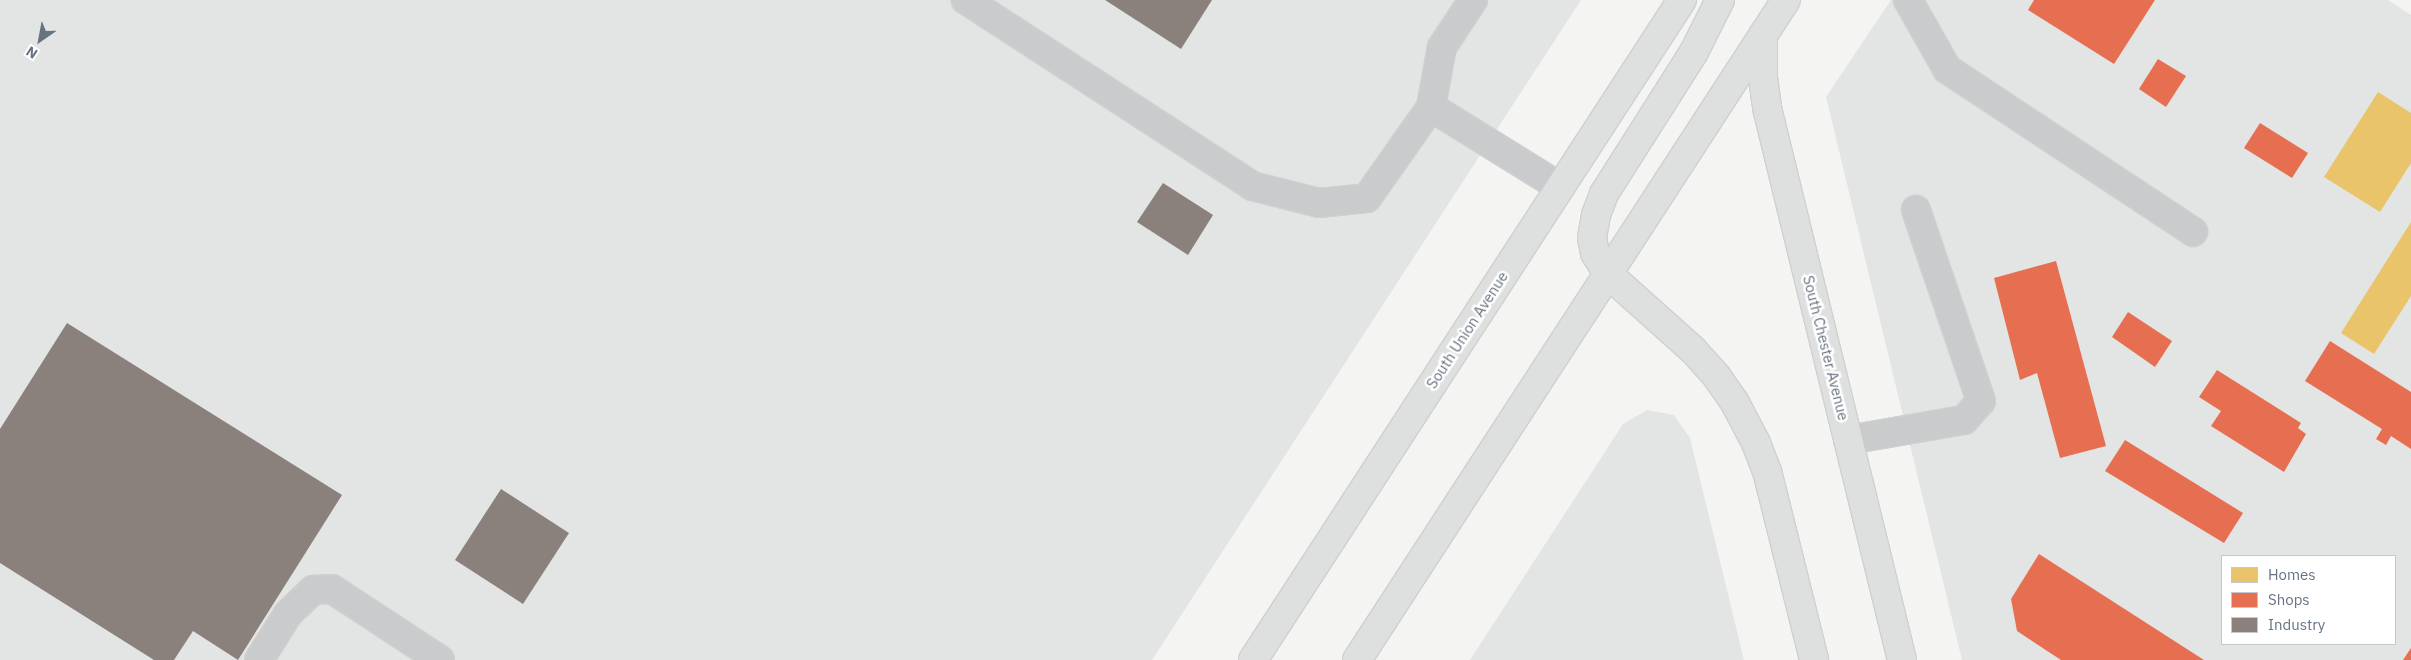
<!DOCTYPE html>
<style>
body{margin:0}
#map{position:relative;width:2411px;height:660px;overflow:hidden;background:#f4f4f3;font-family:"IBM Plex Sans",sans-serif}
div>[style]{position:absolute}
.built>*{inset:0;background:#e3e4e4}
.homes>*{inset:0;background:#e9c46a}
.shops>*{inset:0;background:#e76f51}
.industry>*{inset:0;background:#8a817c}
.roads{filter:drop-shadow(1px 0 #d0d0d1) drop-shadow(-1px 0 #d0d0d1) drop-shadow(0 1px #d0d0d1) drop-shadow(0 -1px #d0d0d1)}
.minor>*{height:28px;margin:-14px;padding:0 14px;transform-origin:14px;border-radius:14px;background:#cacbcc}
.major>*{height:28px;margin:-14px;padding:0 14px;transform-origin:14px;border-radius:14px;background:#dedfdf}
span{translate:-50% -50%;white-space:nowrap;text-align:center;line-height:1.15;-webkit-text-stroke:5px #fff;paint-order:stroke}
.street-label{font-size:15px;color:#667381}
.legend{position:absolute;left:2221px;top:555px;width:175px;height:90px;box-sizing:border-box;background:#fff;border:1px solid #c2c7cd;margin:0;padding:6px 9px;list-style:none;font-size:15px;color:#667381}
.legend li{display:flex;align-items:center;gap:10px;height:25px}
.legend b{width:25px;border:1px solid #c2c7cd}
.north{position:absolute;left:15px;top:15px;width:50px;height:50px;-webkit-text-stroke:4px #fff;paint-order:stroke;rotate:213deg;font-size:14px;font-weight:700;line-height:20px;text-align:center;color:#667381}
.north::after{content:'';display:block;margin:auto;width:18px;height:22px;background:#667381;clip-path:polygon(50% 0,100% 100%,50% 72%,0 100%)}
</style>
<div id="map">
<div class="built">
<div style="clip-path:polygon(0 0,1581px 0,1152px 660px,0 660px)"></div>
<div style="clip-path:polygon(evenodd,1891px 0,2388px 0,2411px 15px,2411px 660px,1962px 660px,1826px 97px,1891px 0,2222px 556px,2395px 556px,2395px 644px,2222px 644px,2222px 556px)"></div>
<div style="clip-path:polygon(1647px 410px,1674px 415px,1690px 438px,1744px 660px,1470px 660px,1623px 424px)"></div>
</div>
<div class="homes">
<div style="clip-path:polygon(2378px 92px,2411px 113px,2411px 163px,2380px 212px,2324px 177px)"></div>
<div style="clip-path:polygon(2411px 222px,2411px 296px,2374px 354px,2341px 333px)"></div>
</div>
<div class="shops">
<div style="clip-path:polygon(2034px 0,2155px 0,2114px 64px,2028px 10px)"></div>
<div style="clip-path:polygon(2158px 59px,2186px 76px,2166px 107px,2139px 89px)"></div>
<div style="clip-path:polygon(2260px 123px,2308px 153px,2292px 178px,2244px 148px)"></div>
<div style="clip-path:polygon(2056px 261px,2106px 446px,2060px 458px,2037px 373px,2020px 380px,1994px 278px)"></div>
<div style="clip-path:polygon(2128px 312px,2172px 341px,2155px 367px,2112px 337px)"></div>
<div style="clip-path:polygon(2330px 341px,2411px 392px,2411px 449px,2391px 436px,2386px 445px,2376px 439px,2382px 429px,2305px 381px)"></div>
<div style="clip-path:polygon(2217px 370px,2301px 423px,2298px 428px,2306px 434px,2284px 472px,2211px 426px,2221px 411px,2199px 397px)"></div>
<div style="clip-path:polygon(2125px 440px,2243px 513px,2224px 543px,2105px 471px)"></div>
<div style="clip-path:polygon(2039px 554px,2204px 660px,2061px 660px,2017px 631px,2011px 599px)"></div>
<div style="clip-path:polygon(2411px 648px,2411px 660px,2403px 660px)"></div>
</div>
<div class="industry">
<div style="clip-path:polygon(1105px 0,1212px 0,1181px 49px)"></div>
<div style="clip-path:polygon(1163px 183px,1213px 215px,1188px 255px,1137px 222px)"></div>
<div style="clip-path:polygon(67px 323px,342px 495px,238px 660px,193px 631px,174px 660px,154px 660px,0 563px,0 429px)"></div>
<div style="clip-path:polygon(501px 489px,569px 533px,523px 604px,455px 560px)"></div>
</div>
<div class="roads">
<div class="minor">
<div style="left:966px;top:0;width:341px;rotate:33deg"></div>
<div style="left:1252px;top:186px;width:69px;rotate:14.2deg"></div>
<div style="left:1319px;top:203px;width:48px;rotate:-5.9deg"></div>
<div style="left:1367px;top:198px;width:111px;rotate:-54.9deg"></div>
<div style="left:1431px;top:107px;width:61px;rotate:-79.6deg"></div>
<div style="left:1442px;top:47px;width:56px;rotate:-56.6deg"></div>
<div style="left:1908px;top:0;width:79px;rotate:60.5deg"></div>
<div style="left:1947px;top:69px;width:295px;rotate:33.5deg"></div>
<div style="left:1431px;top:107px;width:152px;rotate:31.8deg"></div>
<div style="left:1848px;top:440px;width:118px;rotate:-9.8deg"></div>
<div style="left:1964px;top:420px;width:25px;rotate:-48deg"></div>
<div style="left:1981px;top:401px;width:202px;rotate:-108.8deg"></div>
<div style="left:259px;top:660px;width:54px;rotate:-57.8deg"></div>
<div style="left:288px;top:614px;width:35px;rotate:-44deg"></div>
<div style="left:313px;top:590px;width:19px;rotate:-3deg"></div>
<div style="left:332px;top:589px;width:129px;rotate:33.3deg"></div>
</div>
<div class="major">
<div style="left:1720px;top:0;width:58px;rotate:116.6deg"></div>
<div style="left:1694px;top:52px;width:168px;rotate:122.4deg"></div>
<div style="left:1604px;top:194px;width:22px;rotate:111deg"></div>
<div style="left:1596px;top:215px;width:23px;rotate:100deg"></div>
<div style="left:1592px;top:238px;width:15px;rotate:79deg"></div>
<div style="left:1595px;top:253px;width:25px;rotate:58deg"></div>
<div style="left:1608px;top:274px;width:114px;rotate:41.8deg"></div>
<div style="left:1693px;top:350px;width:36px;rotate:48deg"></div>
<div style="left:1717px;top:377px;width:32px;rotate:55deg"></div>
<div style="left:1735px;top:403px;width:45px;rotate:62.3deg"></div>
<div style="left:1756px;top:443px;width:30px;rotate:69deg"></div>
<div style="left:1767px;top:471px;width:195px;rotate:76deg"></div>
<div style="left:1763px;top:35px;width:43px;rotate:90deg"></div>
<div style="left:1763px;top:78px;width:34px;rotate:82deg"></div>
<div style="left:1768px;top:112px;width:564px;rotate:76.26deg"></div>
<div style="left:1253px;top:660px;width:787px;rotate:-56.98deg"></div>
<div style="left:1357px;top:660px;width:787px;rotate:-56.98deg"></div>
</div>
</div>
<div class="street-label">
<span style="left:1467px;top:330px;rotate:-57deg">South Union Avenue</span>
<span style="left:1826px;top:348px;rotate:76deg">South Chester Avenue</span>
</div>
<ul class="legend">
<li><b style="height:14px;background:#e9c46a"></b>Homes</li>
<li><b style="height:14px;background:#e76f51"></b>Shops</li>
<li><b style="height:14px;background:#8a817c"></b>Industry</li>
</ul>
<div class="north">N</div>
</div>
